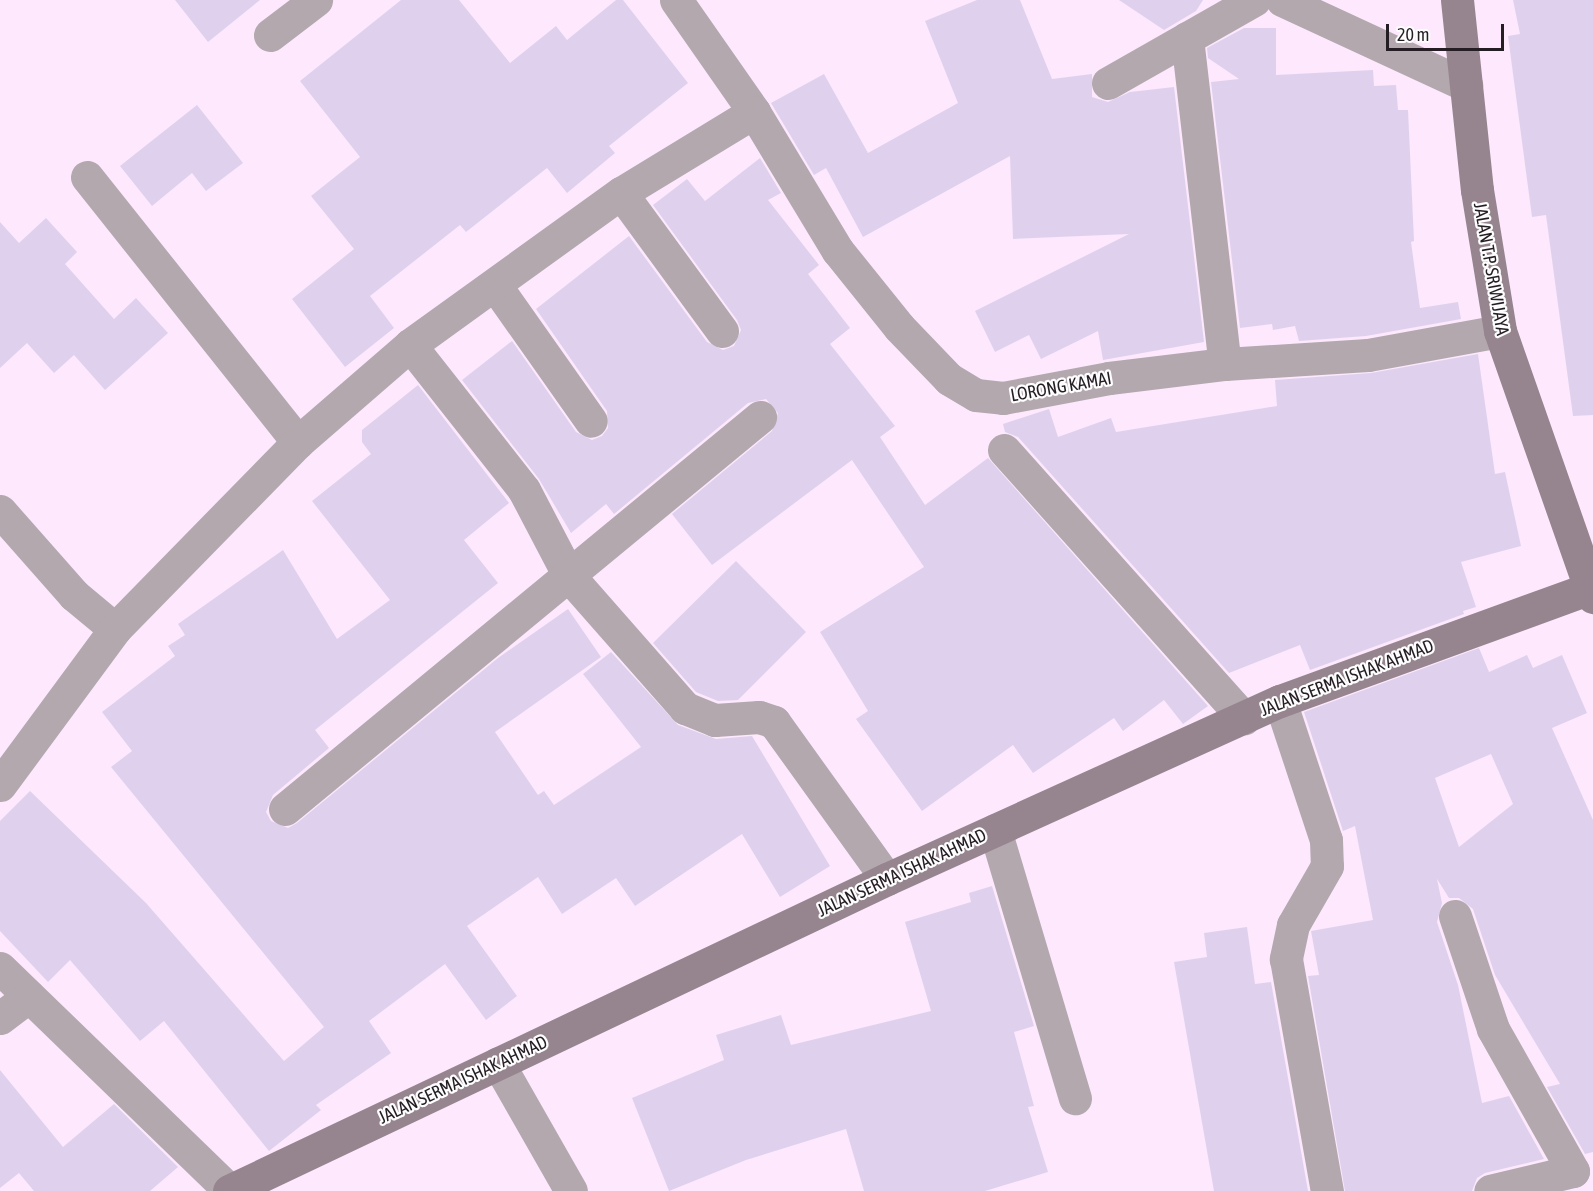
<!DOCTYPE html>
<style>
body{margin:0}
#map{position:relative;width:1593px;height:1191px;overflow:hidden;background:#fde8fd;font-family:"Asap Condensed",sans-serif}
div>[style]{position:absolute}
.building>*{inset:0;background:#dfd1ed}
.street>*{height:33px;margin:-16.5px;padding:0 16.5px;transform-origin:16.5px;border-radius:16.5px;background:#b3a8ae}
.secondary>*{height:33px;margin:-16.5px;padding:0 16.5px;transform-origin:16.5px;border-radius:16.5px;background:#96858e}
span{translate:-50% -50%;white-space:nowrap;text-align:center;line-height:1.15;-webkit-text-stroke:4.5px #fdfdfd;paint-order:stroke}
.street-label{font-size:18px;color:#241d24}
.scale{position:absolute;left:1386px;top:24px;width:118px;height:27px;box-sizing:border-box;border:3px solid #241d24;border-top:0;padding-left:8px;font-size:18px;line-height:21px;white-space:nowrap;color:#241d24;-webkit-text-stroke:4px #fdfdfd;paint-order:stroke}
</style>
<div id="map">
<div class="building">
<div style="clip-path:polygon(175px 0,260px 0,208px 42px)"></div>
<div style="clip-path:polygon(401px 0,459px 0,510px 63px,556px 26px,567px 40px,616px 0,623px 0,688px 83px,609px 146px,615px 153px,567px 193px,547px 168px,466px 232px,460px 225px,370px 296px,394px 328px,345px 367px,292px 299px,354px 249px,311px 196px,360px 157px,300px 81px)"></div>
<div style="clip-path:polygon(977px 0,1020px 0,1052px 79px,1092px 74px,1092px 97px,1108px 102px,1130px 92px,1174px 87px,1204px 342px,1103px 360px,1098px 331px,1041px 359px,1029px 335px,995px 352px,975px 311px,1129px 234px,1013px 239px,1010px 156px,863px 237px,826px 168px,814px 175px,771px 103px,824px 74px,868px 153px,958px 103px,925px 21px)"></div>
<div style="clip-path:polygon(1119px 0,1203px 0,1196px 11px,1164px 30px)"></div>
<div style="clip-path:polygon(1513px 0,1593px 0,1593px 415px,1573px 416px,1546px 215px,1532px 217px,1508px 36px,1520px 34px)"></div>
<div style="clip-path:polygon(1244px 28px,1276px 28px,1276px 75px,1373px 70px,1374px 86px,1396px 85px,1398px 110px,1408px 110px,1414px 241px,1411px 242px,1420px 308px,1458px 302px,1461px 319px,1366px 336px,1299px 341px,1295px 326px,1273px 330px,1272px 324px,1240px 328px,1211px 82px,1239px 79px,1208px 58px,1207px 48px)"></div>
<div style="clip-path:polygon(197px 105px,243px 163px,206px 191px,192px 173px,152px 206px,120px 166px)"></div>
<div style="clip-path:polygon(760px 158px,781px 193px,768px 200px,819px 265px,808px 274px,850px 328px,830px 344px,895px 426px,880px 437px,925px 505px,988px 458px,1208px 706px,1183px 724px,1164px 700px,1123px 731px,1114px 718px,1033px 773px,1013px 745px,922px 811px,856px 719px,868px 711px,820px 632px,924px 567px,852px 460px,712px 565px,672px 514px,772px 431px,778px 413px,766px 399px,748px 403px,614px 514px,606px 504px,571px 533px,539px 479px,462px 380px,512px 341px,576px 432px,592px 440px,602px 436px,608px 428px,607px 411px,536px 309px,629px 236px,707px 342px,723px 350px,734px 346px,741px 330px,737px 320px,653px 205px,687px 179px,705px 201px)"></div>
<div style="clip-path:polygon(46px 218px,77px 252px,65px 264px,114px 319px,136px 298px,168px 333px,105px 390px,74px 355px,54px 373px,27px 343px,0 368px,0 222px,19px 243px)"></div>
<div style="clip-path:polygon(1478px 354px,1495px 474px,1505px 472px,1521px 546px,1461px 562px,1476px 607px,1463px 611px,1464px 614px,1310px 670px,1300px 645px,1229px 673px,1018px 437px,1005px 432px,1003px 424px,1049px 409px,1058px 437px,1111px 418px,1116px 432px,1277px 406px,1275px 380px,1371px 373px)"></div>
<div style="clip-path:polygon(418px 385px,509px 503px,464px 540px,498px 583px,315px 730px,329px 748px,273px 795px,266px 812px,271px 821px,288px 828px,297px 823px,498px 658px,568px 609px,601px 657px,495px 732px,538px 795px,544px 791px,554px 805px,641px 747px,583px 674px,611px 652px,678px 725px,716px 739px,752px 736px,830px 866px,780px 897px,742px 834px,635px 906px,616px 878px,562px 914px,538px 877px,467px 926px,517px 996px,486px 1020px,445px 964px,369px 1021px,391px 1053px,316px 1105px,321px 1110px,269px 1151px,164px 1021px,140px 1041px,70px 960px,48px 982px,0 931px,0 821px,30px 791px,146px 903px,284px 1061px,324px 1027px,111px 767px,132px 751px,102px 712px,175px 656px,168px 646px,185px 635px,178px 624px,283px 550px,337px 639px,390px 600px,312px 501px,371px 454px,362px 442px,362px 430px)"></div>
<div style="clip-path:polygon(736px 561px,806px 632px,738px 700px,718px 701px,696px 692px,653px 643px)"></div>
<div style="clip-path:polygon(evenodd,1479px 648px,1489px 672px,1527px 655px,1533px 668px,1562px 655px,1587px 713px,1552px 728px,1593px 820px,1593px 1152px,1585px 1154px,1547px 1087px,1560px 1084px,1495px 975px,1473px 909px,1459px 898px,1449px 898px,1437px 879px,1442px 903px,1437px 922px,1458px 985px,1482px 1103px,1509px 1096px,1544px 1159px,1485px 1173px,1477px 1178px,1472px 1191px,1345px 1191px,1308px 976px,1319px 975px,1311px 931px,1373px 920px,1355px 826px,1343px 831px,1304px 712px,1479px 648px,1491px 754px,1513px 804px,1459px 847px,1435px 778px,1491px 754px)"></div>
<div style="clip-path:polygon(992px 886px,1034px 1026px,1014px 1032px,1034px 1106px,1028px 1107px,1048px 1172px,985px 1191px,864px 1191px,846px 1129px,746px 1160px,669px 1191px,632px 1098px,724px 1060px,716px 1035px,781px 1015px,791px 1045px,931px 1011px,905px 922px,971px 902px,969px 893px)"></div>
<div style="clip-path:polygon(1247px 927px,1255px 984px,1271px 982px,1308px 1191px,1214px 1191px,1174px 962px,1207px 957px,1204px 933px)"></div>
<div style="clip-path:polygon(0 1070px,63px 1147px,114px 1104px,178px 1167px,150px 1191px,34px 1191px,19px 1173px,0 1188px)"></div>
</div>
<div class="street">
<div style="left:676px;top:0;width:136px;rotate:55.1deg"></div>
<div style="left:754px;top:112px;width:162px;rotate:58.9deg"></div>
<div style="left:838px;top:251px;width:97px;rotate:51.2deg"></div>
<div style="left:899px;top:327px;width:72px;rotate:46.1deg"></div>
<div style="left:949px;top:379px;width:31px;rotate:31deg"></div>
<div style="left:976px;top:395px;width:27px;rotate:6deg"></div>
<div style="left:1003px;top:398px;width:108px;rotate:-10.7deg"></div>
<div style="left:1109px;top:378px;width:117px;rotate:-6.9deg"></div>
<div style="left:1225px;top:364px;width:143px;rotate:-3.6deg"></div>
<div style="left:1368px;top:355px;width:134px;rotate:-10.3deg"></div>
<div style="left:1282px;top:0;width:203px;rotate:24.8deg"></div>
<div style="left:270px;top:35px;width:58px;rotate:-37.3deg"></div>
<div style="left:1187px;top:38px;width:328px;rotate:83.4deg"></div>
<div style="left:1108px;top:83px;width:168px;rotate:-29.6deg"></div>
<div style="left:87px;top:177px;width:339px;rotate:51.5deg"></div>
<div style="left:621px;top:193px;width:171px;rotate:53.8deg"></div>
<div style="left:495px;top:285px;width:166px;rotate:54.8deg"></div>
<div style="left:410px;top:345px;width:184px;rotate:51.8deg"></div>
<div style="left:524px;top:490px;width:97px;rotate:62.4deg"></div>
<div style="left:569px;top:576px;width:176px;rotate:48.7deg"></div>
<div style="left:685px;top:708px;width:32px;rotate:22deg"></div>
<div style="left:715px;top:720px;width:44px;rotate:-3.9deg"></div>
<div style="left:759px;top:717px;width:16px;rotate:18deg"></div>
<div style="left:774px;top:722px;width:193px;rotate:54.3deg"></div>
<div style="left:1004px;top:450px;width:360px;rotate:48.2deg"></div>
<div style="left:0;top:511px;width:112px;rotate:48.6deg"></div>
<div style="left:74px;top:595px;width:53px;rotate:39.7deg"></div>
<div style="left:1280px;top:701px;width:146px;rotate:71.7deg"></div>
<div style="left:1326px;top:840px;width:26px;rotate:88deg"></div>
<div style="left:1327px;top:866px;width:68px;rotate:120deg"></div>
<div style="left:1293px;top:925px;width:35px;rotate:102deg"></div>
<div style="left:1286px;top:959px;width:236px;rotate:80deg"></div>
<div style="left:0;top:785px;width:194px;rotate:-53.6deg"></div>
<div style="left:115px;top:629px;width:262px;rotate:-45.6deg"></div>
<div style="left:298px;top:442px;width:148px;rotate:-40.9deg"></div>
<div style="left:410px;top:345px;width:260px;rotate:-35.8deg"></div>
<div style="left:621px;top:193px;width:156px;rotate:-31.3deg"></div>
<div style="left:285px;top:809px;width:616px;rotate:-39.53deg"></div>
<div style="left:995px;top:830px;width:280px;rotate:73.4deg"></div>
<div style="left:1455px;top:916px;width:119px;rotate:71.4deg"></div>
<div style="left:1493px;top:1029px;width:163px;rotate:60.6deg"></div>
<div style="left:1573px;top:1171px;width:85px;rotate:166.5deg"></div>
<div style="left:0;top:968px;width:320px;rotate:44.1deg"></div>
<div style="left:0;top:1018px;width:36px;rotate:-37deg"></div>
<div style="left:498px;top:1063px;width:147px;rotate:60.3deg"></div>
</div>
<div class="secondary">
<div style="left:1457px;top:0;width:191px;rotate:84deg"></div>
<div style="left:1477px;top:190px;width:143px;rotate:80.7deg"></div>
<div style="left:1500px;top:331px;width:282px;rotate:70.7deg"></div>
<div style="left:229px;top:1191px;width:728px;rotate:-25.37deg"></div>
<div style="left:887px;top:879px;width:431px;rotate:-24.4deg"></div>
<div style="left:1280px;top:701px;width:330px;rotate:-20deg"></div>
</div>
<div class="street-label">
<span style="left:1491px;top:269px;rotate:80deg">JALAN T.P. SRIWIJAYA</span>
<span style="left:1061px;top:387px;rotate:-10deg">LORONG KAMAI</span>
<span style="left:1347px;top:678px;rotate:-21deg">JALAN SERMA ISHAK AHMAD</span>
<span style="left:902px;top:873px;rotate:-25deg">JALAN SERMA ISHAK AHMAD</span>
<span style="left:463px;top:1080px;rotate:-25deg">JALAN SERMA ISHAK AHMAD</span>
</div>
<div class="scale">20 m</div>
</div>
